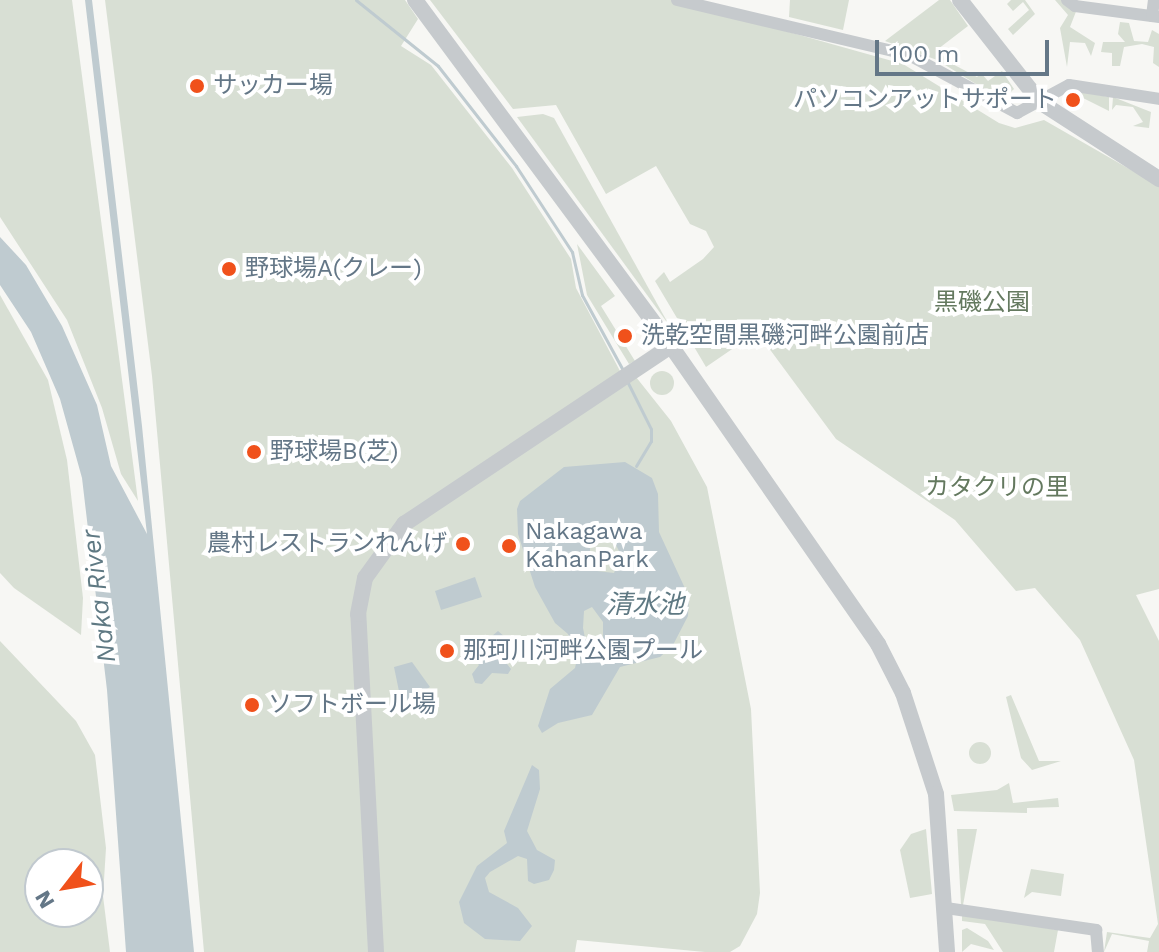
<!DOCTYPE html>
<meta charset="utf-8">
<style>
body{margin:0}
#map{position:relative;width:1159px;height:952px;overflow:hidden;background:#f7f7f4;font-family:"Work Sans","Noto Sans JP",sans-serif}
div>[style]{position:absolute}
.green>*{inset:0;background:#d8dfd4}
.round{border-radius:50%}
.water>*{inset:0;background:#bfcbd0}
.stream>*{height:3px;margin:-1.5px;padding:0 1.5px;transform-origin:1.5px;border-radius:1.5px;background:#bfcbd0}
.minor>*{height:12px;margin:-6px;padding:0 6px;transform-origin:6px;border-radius:6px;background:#c6cacd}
.tertiary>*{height:16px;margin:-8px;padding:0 8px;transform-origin:8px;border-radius:8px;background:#c6cacd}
.dots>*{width:22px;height:22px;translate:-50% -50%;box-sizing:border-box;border:4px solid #fff;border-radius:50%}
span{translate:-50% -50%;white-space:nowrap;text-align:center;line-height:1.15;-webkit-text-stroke:8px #fff;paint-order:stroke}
.poi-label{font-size:24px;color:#647787}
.left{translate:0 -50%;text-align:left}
.right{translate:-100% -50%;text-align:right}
.park-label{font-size:24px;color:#64795f}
.water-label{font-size:26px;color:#5f7983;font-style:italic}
.north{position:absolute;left:24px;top:848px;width:80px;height:80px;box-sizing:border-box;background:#fff;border:2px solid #c1c9cf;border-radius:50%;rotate:239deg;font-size:22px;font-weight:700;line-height:32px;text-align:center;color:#647787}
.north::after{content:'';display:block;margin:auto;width:28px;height:36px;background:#f0511b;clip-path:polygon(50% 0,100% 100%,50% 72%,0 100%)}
.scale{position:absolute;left:875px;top:40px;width:174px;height:36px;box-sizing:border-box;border:4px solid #647787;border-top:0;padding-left:10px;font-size:24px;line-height:28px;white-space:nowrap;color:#647787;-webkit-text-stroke:6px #fff;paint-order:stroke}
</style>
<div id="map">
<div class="green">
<div style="clip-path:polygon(0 0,72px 0,138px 501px,121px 474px,102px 408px,67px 320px,0 217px)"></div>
<div style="clip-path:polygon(105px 0,405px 0,418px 19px,401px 46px,431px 65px,512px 168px,571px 259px,576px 288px,620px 371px,636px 377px,671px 421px,707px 487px,751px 709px,760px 893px,757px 914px,740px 946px,730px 952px,705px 952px,577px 940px,575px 952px,204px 952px,152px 376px)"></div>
<div style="clip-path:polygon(430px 0,675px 0,903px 64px,999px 123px,1015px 128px,1044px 120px,1159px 186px,1159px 589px,1136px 595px,1159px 641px,1159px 952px,1147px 952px,1149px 941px,1112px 934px,1104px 952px,1107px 932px,1150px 938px,1158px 924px,1134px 760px,1080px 640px,1035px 588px,1016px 591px,955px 520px,836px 439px,757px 332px,706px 367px,655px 281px,664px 272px,670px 282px,703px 259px,714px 247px,706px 231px,690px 224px,656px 166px,606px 194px,556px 105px,513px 109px)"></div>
<div style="clip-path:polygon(790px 0,849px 0,843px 30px,789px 17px)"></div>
<div style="clip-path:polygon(939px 0,950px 0,968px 26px,938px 49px,947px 61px,977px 77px,981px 73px,988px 81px,1002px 71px,1014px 89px,1002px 100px,937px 60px,885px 41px)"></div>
<div style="clip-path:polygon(1011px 0,1025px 0,1035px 14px,1013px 35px,1008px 29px,1029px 10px,1023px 2px,1013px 11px,1007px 4px)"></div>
<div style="clip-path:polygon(1055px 0,1063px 0,1077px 9px,1070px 27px,1095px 43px,1091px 56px,1085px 43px,1070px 42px,1067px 67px,1060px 28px,1068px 15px)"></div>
<div style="clip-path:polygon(1120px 22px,1129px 23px,1134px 41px,1148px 42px,1152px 30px,1159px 34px,1159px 67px,1153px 63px,1154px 47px,1142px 44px,1124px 47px,1120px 66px,1112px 66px,1112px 53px,1101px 52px,1103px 42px,1125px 42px,1118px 34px)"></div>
<div style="clip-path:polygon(1070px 90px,1109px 97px,1109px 111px,1081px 97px)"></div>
<div style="clip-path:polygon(1113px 97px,1151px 112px,1149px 128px,1133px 126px,1143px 122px,1133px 107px,1116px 105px,1112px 110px)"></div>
<div style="clip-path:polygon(543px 114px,554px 118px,669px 325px,517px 117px)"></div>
<div style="clip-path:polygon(577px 244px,615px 296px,601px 306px,635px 361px,629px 364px,587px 295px)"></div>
<div style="clip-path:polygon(0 295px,48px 380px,67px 460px,83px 598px,81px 635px,14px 588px,0 573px)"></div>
<div class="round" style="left:650px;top:371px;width:24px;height:24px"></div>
<div style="clip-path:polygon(evenodd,0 641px,76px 721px,95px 755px,106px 848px,103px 896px,110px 952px,0 952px,0 641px,40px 864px,88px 864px,88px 912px,40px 912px,40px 864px)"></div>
<div style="clip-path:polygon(1011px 695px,1039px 761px,1061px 761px,1032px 770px,1021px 758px,1006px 697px)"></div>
<div class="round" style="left:969px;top:742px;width:22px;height:22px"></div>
<div style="clip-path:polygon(1009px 783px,1013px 803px,1058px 798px,1059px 807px,1027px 808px,1027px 813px,954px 811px,951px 795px,997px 790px)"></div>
<div style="clip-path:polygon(926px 829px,932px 894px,910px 898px,900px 850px,911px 834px)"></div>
<div style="clip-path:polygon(957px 829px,977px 829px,963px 905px,961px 905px)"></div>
<div style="clip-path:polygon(1031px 869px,1064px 874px,1061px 896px,1032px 892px,1024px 898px)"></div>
<div style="clip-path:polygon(962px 914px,1058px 930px,1054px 952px,1003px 952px,985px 924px,962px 921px)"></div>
<div style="clip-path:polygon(967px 928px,988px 941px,994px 950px,971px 944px,962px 952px,962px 930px)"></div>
</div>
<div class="water">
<div style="clip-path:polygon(85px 0,92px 0,142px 426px,194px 952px,126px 952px,107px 690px,82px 478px,60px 399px,31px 332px,0 285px,0 237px,26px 265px,62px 326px,97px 405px,111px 466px,147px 534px)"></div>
<div style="clip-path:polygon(evenodd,625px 462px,652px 478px,658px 494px,659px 532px,689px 597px,688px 616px,673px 645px,660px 657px,620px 667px,592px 715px,558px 723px,542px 733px,538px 726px,550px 689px,575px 668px,577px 659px,568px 634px,555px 623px,535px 587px,518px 534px,517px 509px,520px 501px,564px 467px,625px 462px,600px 534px,613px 539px,621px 555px,614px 573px,597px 571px,590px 556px,590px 540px,600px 534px,625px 462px,592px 607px,603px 622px,603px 638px,595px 645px,585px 638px,583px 628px,584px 611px,592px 607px)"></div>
<div style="clip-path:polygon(475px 577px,482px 597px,441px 610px,435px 591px)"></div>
<div style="clip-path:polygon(498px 631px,505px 637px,499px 654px,511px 669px,508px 674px,492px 673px,482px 684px,475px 683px,472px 674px,479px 665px,470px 655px,476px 641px,486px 641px)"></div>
<div style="clip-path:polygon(412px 662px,430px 687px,407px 702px,401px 701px,394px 667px)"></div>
<div style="clip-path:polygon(532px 765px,539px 770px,540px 789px,527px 831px,537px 850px,555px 860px,554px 870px,549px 880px,534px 884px,528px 881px,527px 859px,518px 856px,490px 872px,485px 878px,489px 892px,518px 908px,532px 926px,520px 941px,485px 939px,464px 923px,459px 902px,477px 866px,507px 843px,504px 831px)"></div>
</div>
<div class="stream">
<div style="left:356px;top:0;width:105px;rotate:38.8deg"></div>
<div style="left:438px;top:66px;width:127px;rotate:52deg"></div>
<div style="left:516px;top:166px;width:103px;rotate:56.9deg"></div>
<div style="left:572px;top:252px;width:44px;rotate:76.9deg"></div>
<div style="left:582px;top:295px;width:88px;rotate:61.4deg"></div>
<div style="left:628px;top:383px;width:51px;rotate:63.4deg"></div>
<div style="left:651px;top:429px;width:12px;rotate:90deg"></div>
<div style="left:651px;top:441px;width:29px;rotate:121deg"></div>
</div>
<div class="minor">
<div style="left:677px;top:0;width:238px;rotate:13.3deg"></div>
<div style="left:909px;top:55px;width:123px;rotate:28.2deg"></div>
<div style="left:1017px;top:113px;width:59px;rotate:-28.3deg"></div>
<div style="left:1069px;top:85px;width:91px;rotate:8.8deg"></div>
<div style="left:1067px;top:0;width:10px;rotate:37deg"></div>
<div style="left:1075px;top:6px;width:85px;rotate:7.5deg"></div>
<div style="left:1152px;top:16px;width:16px;rotate:-83deg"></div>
<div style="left:946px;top:908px;width:152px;rotate:8.3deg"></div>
<div style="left:1096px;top:930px;width:22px;rotate:85deg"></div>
</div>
<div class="tertiary">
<div style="left:415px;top:0;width:430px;rotate:53.5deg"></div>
<div style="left:671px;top:346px;width:363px;rotate:55.2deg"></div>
<div style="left:878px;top:644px;width:55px;rotate:63deg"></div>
<div style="left:903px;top:693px;width:106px;rotate:71.9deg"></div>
<div style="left:936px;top:794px;width:158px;rotate:86deg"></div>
<div style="left:960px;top:0;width:130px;rotate:51.9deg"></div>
<div style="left:1040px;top:102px;width:142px;rotate:32.9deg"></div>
<div style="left:376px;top:952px;width:338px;rotate:-93deg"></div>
<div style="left:358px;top:614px;width:37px;rotate:-79deg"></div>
<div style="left:365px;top:578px;width:67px;rotate:-54.2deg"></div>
<div style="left:404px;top:524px;width:321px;rotate:-33.7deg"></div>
</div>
<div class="dots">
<div style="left:197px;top:86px;background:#f0511b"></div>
<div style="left:1073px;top:100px;background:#f0511b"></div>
<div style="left:229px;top:269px;background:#f0511b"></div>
<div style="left:625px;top:336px;background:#f0511b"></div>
<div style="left:254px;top:452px;background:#f0511b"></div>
<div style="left:463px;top:544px;background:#f0511b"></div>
<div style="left:509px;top:546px;background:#f0511b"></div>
<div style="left:447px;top:651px;background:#f0511b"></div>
<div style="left:252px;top:705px;background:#f0511b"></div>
</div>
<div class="poi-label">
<span class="left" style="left:213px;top:86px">サッカー場</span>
<span class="right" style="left:1057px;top:100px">パソコンアットサポート</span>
<span class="left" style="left:245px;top:269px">野球場A(クレー)</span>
<span class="left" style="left:641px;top:336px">洗乾空間黒磯河畔公園前店</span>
<span class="left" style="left:270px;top:452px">野球場B(芝)</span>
<span class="left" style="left:525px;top:546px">Nakagawa<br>KahanPark</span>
<span class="right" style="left:447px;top:544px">農村レストランれんげ</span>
<span class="left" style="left:463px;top:651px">那珂川河畔公園プール</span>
<span class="left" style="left:268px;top:705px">ソフトボール場</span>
</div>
<div class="park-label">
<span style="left:982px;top:303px">黒磯公園</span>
<span style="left:997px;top:488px">カタクリの里</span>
</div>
<div class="water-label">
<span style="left:99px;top:596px;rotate:-97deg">Naka River</span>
<span style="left:645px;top:605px">清水池</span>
</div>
<div class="north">N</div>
<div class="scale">100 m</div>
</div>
